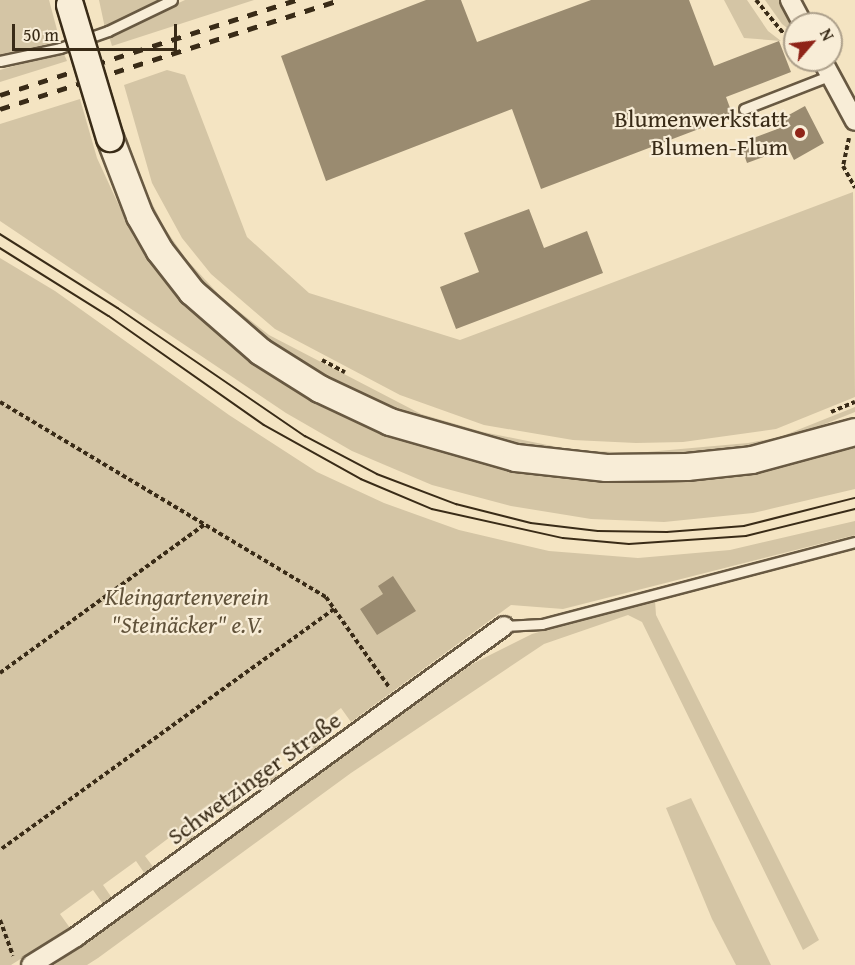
<!DOCTYPE html>
<meta charset="utf-8">
<style>
body{margin:0}
#map{position:relative;width:855px;height:965px;overflow:hidden;background:#f4e4c2;font-family:"Gentium Book Plus",serif}
div>[style]{position:absolute}
.green>*{inset:0;background:#d4c5a5}
.building>*{inset:0;background:#9a8b70}
.path>*{height:4px;margin-top:-2px;transform-origin:0;background:repeating-linear-gradient(90deg,#392b17 0 4.5px,transparent 0 7.5px)}
.roads{filter:drop-shadow(2px 0 #685942) drop-shadow(-2px 0 #685942) drop-shadow(0 2px #685942) drop-shadow(0 -2px #685942)}
.lane>*{height:9px;margin:-4.5px;padding:0 4.5px;transform-origin:4.5px;border-radius:4.5px;background:#f8edd7}
.street>*{height:18px;margin:-9px;padding:0 9px;transform-origin:9px;border-radius:9px;background:#f8edd7}
.secondary>*{height:26px;margin:-13px;padding:0 13px;transform-origin:13px;border-radius:13px;background:#f8edd7}
.tram>*{height:1.5px;margin:-0.75px;padding:0 0.75px;transform-origin:0.75px;border-radius:0.75px;background:#392b17}
.rail>*{height:4.5px;margin-top:-2.25px;transform-origin:0;background:repeating-linear-gradient(90deg,#392b17 0 10px,transparent 0 20px)}
.bridges{filter:drop-shadow(2px 0 #392b17) drop-shadow(-2px 0 #392b17) drop-shadow(0 2px #392b17) drop-shadow(0 -2px #392b17)}
.secondary-bridge>*{height:26px;margin:-13px;padding:0 13px;transform-origin:13px;border-radius:13px;background:#f8edd7}
.dots>*{width:16px;height:16px;translate:-50% -50%;box-sizing:border-box;border:3px solid #f8edd7;border-radius:50%}
span{translate:-50% -50%;white-space:nowrap;text-align:center;line-height:1.15;-webkit-text-stroke:4.5px #f8edd7;paint-order:stroke}
.poi-label{font-size:24px;color:#392b17}
.right{translate:-100% -50%;text-align:right}
.park-label{font-size:24px;color:#60523a;font-style:italic}
.street-label{font-size:24px;color:#392b17}
.north{position:absolute;left:783px;top:12px;width:60px;height:60px;box-sizing:border-box;background:#f8edd7;border:2px solid #ac9f8a;border-radius:50%;rotate:62deg;font-size:16px;font-weight:700;line-height:24px;text-align:center;color:#392b17}
.north::after{content:'';display:block;margin:auto;width:21px;height:27px;background:#8f2418;clip-path:polygon(50% 0,100% 100%,50% 72%,0 100%)}
.scale{position:absolute;left:12px;top:24px;width:165px;height:27px;box-sizing:border-box;border:3px solid #392b17;border-top:0;padding-left:8px;font-size:18px;line-height:21px;white-space:nowrap;color:#392b17;-webkit-text-stroke:4px #f8edd7;paint-order:stroke}
</style>
<div id="map">
<div class="green">
<div style="clip-path:polygon(0 0,49px 0,60px 41px,0 55px)"></div>
<div style="clip-path:polygon(99px 0,162px 0,105px 28px)"></div>
<div style="clip-path:polygon(185px 0,254px 0,112px 46px,109px 36px)"></div>
<div style="clip-path:polygon(724px 0,747px 0,768px 31px,781px 41px,744px 38px)"></div>
<div style="clip-path:polygon(765px 0,781px 0,795px 25px,795px 34px,782px 24px)"></div>
<div style="clip-path:polygon(63px 52px,67px 61px,0 82px,0 70px)"></div>
<div style="clip-path:polygon(167px 70px,185px 75px,247px 237px,309px 293px,460px 340px,853px 192px,855px 397px,776px 429px,683px 442px,636px 443px,573px 440px,484px 425px,400px 395px,275px 329px,211px 274px,182px 238px,152px 183px,124px 85px)"></div>
<div style="clip-path:polygon(80px 99px,97px 158px,134px 238px,165px 279px,226px 341px,311px 398px,407px 439px,506px 467px,765px 468px,855px 447px,855px 489px,753px 513px,664px 522px,591px 519px,511px 506px,432px 485px,352px 451px,286px 413px,0 221px,0 124px)"></div>
<div style="clip-path:polygon(127px 138px,144px 187px,164px 227px,186px 259px,223px 299px,269px 335px,421px 414px,483px 432px,572px 450px,636px 453px,748px 443px,780px 437px,855px 407px,855px 412px,782px 441px,750px 448px,685px 455px,606px 456px,516px 446px,419px 419px,356px 392px,288px 355px,201px 285px,151px 212px,124px 139px)"></div>
<div style="clip-path:polygon(0 258px,55px 291px,229px 415px,317px 472px,384px 503px,459px 530px,549px 551px,638px 558px,730px 550px,855px 521px,855px 535px,563px 609px,511px 605px,351px 722px,341px 708px,309px 732px,319px 746px,311px 752px,301px 738px,268px 763px,278px 776px,270px 782px,260px 770px,227px 794px,237px 807px,229px 813px,218px 801px,186px 825px,195px 838px,188px 843px,178px 831px,145px 856px,154px 868px,145px 874px,136px 861px,103px 885px,112px 898px,103px 904px,93px 890px,60px 914px,70px 928px,11px 965px,0 965px)"></div>
<div style="clip-path:polygon(655px 600px,656px 615px,819px 940px,803px 950px,642px 622px,628px 615px,544px 644px,351px 773px,98px 958px,87px 965px,54px 965px,472px 664px,532px 634px)"></div>
<div style="clip-path:polygon(691px 798px,771px 965px,736px 965px,712px 919px,666px 808px)"></div>
</div>
<div class="building">
<div style="clip-path:polygon(426px 0,461px 0,477px 42px,591px 0,689px 0,714px 66px,779px 41px,791px 72px,726px 97px,733px 116px,541px 189px,512px 109px,326px 181px,281px 56px)"></div>
<div style="clip-path:polygon(805px 106px,824px 143px,794px 160px,788px 148px,747px 163px,740px 143px,780px 128px,776px 122px)"></div>
<div style="clip-path:polygon(529px 209px,544px 248px,587px 231px,603px 273px,456px 329px,440px 287px,479px 272px,464px 233px)"></div>
<div style="clip-path:polygon(393px 576px,416px 611px,377px 635px,360px 609px,383px 594px,378px 586px)"></div>
</div>
<div class="path">
<div style="left:756px;top:0;width:44px;rotate:50.5deg"></div>
<div style="left:849px;top:138px;width:29px;rotate:102deg"></div>
<div style="left:843px;top:166px;width:25px;rotate:61deg"></div>
<div style="left:322px;top:360px;width:26px;rotate:28deg"></div>
<div style="left:0;top:402px;width:380px;rotate:30.9deg"></div>
<div style="left:326px;top:597px;width:14px;rotate:56deg"></div>
<div style="left:334px;top:609px;width:412px;rotate:144.2deg"></div>
<div style="left:831px;top:412px;width:26px;rotate:-23deg"></div>
<div style="left:334px;top:609px;width:95px;rotate:54.8deg"></div>
<div style="left:0;top:673px;width:253px;rotate:-36deg"></div>
<div style="left:0;top:920px;width:38px;rotate:70deg"></div>
</div>
<div class="roads">
<div class="lane">
<div style="left:0;top:61px;width:61px;rotate:-12.2deg"></div>
<div style="left:60px;top:48px;width:51px;rotate:-19.5deg"></div>
<div style="left:108px;top:31px;width:71px;rotate:-25.8deg"></div>
<div style="left:744px;top:109px;width:93px;rotate:-21.3deg"></div>
<div style="left:504px;top:626px;width:38px;rotate:-3deg"></div>
<div style="left:542px;top:624px;width:324px;rotate:-14.7deg"></div>
</div>
<div class="street">
<div style="left:790px;top:0;width:27px;rotate:62deg"></div>
<div style="left:822px;top:60px;width:69px;rotate:61.6deg"></div>
<div style="left:31px;top:965px;width:53px;rotate:-31.9deg"></div>
<div style="left:76px;top:937px;width:529px;rotate:-36deg"></div>
</div>
<div class="secondary">
<div style="left:110px;top:138px;width:84px;rotate:69deg"></div>
<div style="left:140px;top:216px;width:40px;rotate:60.3deg"></div>
<div style="left:160px;top:251px;width:52px;rotate:52deg"></div>
<div style="left:192px;top:292px;width:91px;rotate:41deg"></div>
<div style="left:261px;top:352px;width:70px;rotate:32.1deg"></div>
<div style="left:320px;top:389px;width:77px;rotate:25.2deg"></div>
<div style="left:390px;top:422px;width:131px;rotate:15.9deg"></div>
<div style="left:516px;top:458px;width:91px;rotate:6.3deg"></div>
<div style="left:606px;top:468px;width:81px;rotate:-0.7deg"></div>
<div style="left:687px;top:467px;width:65px;rotate:-6.1deg"></div>
<div style="left:752px;top:460px;width:107px;rotate:-15.2deg"></div>
</div>
</div>
<div class="tram">
<div style="left:0;top:234px;width:139px;rotate:32.1deg"></div>
<div style="left:118px;top:308px;width:227px;rotate:34.4deg"></div>
<div style="left:305px;top:436px;width:81px;rotate:27.8deg"></div>
<div style="left:377px;top:474px;width:85px;rotate:20.8deg"></div>
<div style="left:456px;top:504px;width:77px;rotate:14.2deg"></div>
<div style="left:531px;top:523px;width:67px;rotate:6.8deg"></div>
<div style="left:598px;top:531px;width:69px;rotate:0.8deg"></div>
<div style="left:667px;top:532px;width:77px;rotate:-4.5deg"></div>
<div style="left:744px;top:526px;width:114px;rotate:-14.2deg"></div>
<div style="left:0;top:248px;width:128px;rotate:32deg"></div>
<div style="left:109px;top:316px;width:189px;rotate:35.1deg"></div>
<div style="left:264px;top:425px;width:111px;rotate:29.1deg"></div>
<div style="left:361px;top:479px;width:77px;rotate:22.9deg"></div>
<div style="left:432px;top:509px;width:134px;rotate:12.5deg"></div>
<div style="left:563px;top:538px;width:66px;rotate:5.2deg"></div>
<div style="left:629px;top:544px;width:117px;rotate:-3.9deg"></div>
<div style="left:746px;top:536px;width:112px;rotate:-13.9deg"></div>
</div>
<div class="rail">
<div style="left:0;top:95px;width:311px;rotate:-17.8deg"></div>
<div style="left:0;top:109px;width:357px;rotate:-17.8deg"></div>
</div>
<div class="bridges">
<div class="secondary-bridge">
<div style="left:70px;top:5px;width:139px;rotate:73.3deg"></div>
</div>
</div>
<div class="dots">
<div style="left:800px;top:133px;background:#8f2418"></div>
</div>
<div class="poi-label">
<span class="right" style="left:788px;top:133px">Blumenwerkstatt<br>Blumen-Flum</span>
</div>
<div class="park-label">
<span style="left:187px;top:611px">Kleingartenverein<br>"Steinäcker" e.V.</span>
</div>
<div class="street-label">
<span style="left:254px;top:778px;rotate:-36deg">Schwetzinger Straße</span>
</div>
<div class="north">N</div>
<div class="scale">50 m</div>
</div>
